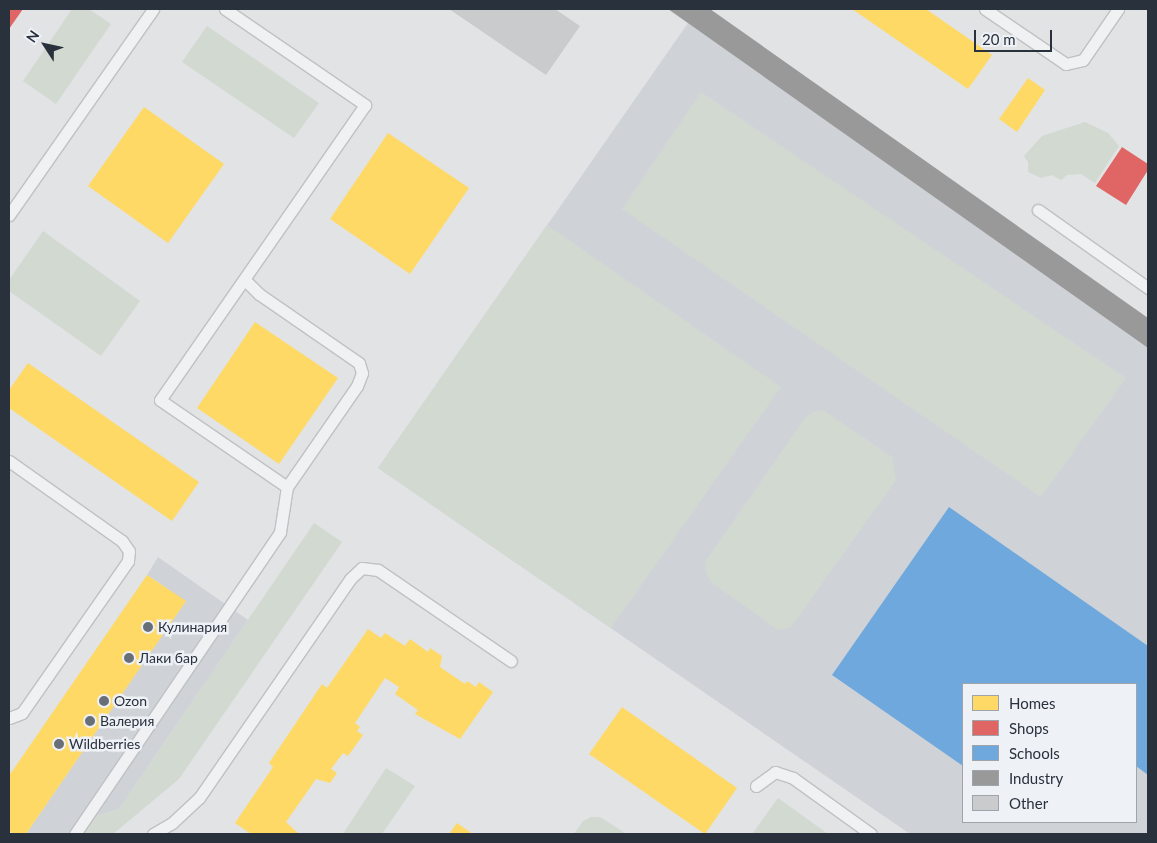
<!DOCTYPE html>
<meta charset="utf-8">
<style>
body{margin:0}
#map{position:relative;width:1157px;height:843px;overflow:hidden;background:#e1e3e5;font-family:Lato,sans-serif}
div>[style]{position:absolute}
.built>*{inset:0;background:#cfd3d8}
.green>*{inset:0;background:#d2d9d1}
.homes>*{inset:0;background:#ffd966}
.shops>*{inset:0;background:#e06666}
.schools>*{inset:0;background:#6fa8dc}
.industry>*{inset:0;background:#999}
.building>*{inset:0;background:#c9cbcd}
.roads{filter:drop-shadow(1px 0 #bfc1c3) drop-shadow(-1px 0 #bfc1c3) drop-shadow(0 1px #bfc1c3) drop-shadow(0 -1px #bfc1c3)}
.service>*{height:11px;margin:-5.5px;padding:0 5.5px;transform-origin:5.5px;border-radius:5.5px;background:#f0f1f2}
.dots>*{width:14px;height:14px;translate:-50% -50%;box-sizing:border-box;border:2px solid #eef1f5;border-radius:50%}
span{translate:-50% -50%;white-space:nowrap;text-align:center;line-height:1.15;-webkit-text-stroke:5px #eef1f5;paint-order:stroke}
.poi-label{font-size:14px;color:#29313d}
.left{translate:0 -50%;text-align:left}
.frame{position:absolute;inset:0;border:10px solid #29313d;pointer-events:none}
.legend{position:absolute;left:962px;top:683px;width:175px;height:140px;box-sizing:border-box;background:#eef1f5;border:1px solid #9fa4ab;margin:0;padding:6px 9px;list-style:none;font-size:15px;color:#29313d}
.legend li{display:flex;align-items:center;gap:10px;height:25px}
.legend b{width:25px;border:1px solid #9fa4ab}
.north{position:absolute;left:20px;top:20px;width:50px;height:50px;-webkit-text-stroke:4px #eef1f5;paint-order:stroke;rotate:305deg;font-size:14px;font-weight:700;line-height:20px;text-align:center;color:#29313d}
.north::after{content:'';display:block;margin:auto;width:18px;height:22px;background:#29313d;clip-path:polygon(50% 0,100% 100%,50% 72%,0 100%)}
.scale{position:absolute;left:974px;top:30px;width:78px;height:22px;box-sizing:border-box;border:2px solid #29313d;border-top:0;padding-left:6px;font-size:15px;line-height:18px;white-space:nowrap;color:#29313d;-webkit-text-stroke:4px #eef1f5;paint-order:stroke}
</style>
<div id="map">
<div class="built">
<div style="clip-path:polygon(evenodd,688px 23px,1148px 348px,1148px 834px,910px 834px,378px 468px,688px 23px,963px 684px,1136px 684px,1136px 822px,963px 822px,963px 684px)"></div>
<div style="clip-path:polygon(158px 557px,248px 620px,119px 809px,97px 816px,85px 834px,26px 834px,185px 601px,147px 575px)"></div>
</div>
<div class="green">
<div style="clip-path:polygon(72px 9px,89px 9px,111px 24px,56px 104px,23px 81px)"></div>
<div style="clip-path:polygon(207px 26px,319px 103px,294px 138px,182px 62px)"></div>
<div style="clip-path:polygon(701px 92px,1126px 378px,1041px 497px,622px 209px)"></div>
<div style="clip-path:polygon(1085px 122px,1108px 133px,1119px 146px,1095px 183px,1081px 174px,1067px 175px,1061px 180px,1052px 175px,1041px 178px,1028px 172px,1028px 162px,1024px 156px,1042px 136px)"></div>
<div style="clip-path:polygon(547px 225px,781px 387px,611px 628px,378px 468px)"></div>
<div style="clip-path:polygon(43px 231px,140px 301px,101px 356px,9px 291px,9px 280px)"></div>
<div style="clip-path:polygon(823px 410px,892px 457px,896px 480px,791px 627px,778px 630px,711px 582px,706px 573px,705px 562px,805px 418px,813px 412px)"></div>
<div style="clip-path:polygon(314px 523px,342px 542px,179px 779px,113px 834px,85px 834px,97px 816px,119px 809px)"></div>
<div style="clip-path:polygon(386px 768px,415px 786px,382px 834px,343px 834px)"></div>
<div style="clip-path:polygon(778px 798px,828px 834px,752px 834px)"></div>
<div style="clip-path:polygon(591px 817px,600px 817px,625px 833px,574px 834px,583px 821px)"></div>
</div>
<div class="homes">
<div style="clip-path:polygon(852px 9px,926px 9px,992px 55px,968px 89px)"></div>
<div style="clip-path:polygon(1028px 78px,1045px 90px,1017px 132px,999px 119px)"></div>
<div style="clip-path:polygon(144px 107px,224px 164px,168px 243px,88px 186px)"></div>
<div style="clip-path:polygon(388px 133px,469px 188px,410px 274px,330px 219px)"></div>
<div style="clip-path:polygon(255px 322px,338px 378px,279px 464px,197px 408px)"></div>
<div style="clip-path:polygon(28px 363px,199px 482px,172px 521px,9px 408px,9px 390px)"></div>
<div style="clip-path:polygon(147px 575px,186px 601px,26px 834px,14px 834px,9px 831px,9px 771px,11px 773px)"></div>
<div style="clip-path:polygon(368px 629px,381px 638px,385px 633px,405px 646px,410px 639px,428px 652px,430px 648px,442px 656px,440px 667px,465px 684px,467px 681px,476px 687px,479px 682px,493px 692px,460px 739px,415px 714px,418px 710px,395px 694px,399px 687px,385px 678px,355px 723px,360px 727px,357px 731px,363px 735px,348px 756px,343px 753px,331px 769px,337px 773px,330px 783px,316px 779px,286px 822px,299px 834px,251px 834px,235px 823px,273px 767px,269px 763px,322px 684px,327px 688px)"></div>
<div style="clip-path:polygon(622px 707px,737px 788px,705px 834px,589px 754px)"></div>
<div style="clip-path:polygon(457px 823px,473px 834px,449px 834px)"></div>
</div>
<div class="shops">
<div style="clip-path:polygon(9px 9px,23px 9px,9px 29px)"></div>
<div style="clip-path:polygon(1122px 147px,1148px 164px,1148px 170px,1126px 205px,1096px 186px)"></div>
</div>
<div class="schools">
<div style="clip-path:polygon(949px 507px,1148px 646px,1148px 775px,1136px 766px,1136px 684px,963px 684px,963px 766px,832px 675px)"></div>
</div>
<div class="industry">
<div style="clip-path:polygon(668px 9px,710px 9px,1148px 318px,1148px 348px)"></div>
</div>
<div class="building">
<div style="clip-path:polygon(449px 9px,555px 9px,580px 26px,546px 75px)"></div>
</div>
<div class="roads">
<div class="service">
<div style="left:225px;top:9px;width:170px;rotate:34.4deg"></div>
<div style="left:365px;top:105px;width:359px;rotate:124.8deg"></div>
<div style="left:160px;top:400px;width:154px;rotate:34.4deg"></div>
<div style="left:287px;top:487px;width:123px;rotate:-55.3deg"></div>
<div style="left:357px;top:386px;width:14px;rotate:-69deg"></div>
<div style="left:362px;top:373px;width:10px;rotate:-107deg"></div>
<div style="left:359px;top:363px;width:121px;rotate:-145.4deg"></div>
<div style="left:259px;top:294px;width:20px;rotate:-135deg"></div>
<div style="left:985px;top:9px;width:98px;rotate:34.2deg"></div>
<div style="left:1066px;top:64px;width:17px;rotate:-13deg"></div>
<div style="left:1083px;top:60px;width:62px;rotate:-55.5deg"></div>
<div style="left:1038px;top:210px;width:135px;rotate:35.3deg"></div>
<div style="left:9px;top:215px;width:251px;rotate:-55deg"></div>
<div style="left:9px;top:461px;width:138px;rotate:35.3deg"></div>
<div style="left:122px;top:541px;width:12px;rotate:55deg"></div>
<div style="left:129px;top:551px;width:10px;rotate:96deg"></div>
<div style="left:128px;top:561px;width:185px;rotate:124.9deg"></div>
<div style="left:22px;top:713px;width:14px;rotate:159deg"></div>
<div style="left:756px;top:786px;width:24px;rotate:-36deg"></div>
<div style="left:775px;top:772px;width:19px;rotate:18deg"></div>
<div style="left:793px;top:778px;width:96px;rotate:35.7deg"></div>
<div style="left:75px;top:834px;width:365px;rotate:-55.8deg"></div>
<div style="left:280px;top:532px;width:46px;rotate:-81.2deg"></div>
<div style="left:153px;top:834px;width:22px;rotate:-30deg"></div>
<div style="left:172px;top:823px;width:37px;rotate:-43deg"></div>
<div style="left:199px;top:798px;width:266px;rotate:-55.4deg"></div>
<div style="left:350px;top:579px;width:16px;rotate:-43deg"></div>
<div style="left:362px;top:568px;width:16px;rotate:7deg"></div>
<div style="left:378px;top:570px;width:161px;rotate:34.4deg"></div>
</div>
</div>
<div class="dots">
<div style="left:148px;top:627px;background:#696f78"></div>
<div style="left:129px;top:658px;background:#696f78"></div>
<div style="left:104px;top:701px;background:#696f78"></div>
<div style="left:90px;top:721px;background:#696f78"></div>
<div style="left:59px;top:744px;background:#696f78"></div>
</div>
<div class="poi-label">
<span class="left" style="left:158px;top:627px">Кулинария</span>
<span class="left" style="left:139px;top:658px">Лаки бар</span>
<span class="left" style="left:114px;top:701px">Ozon</span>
<span class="left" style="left:100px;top:721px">Валерия</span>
<span class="left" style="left:69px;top:744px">Wildberries</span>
</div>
<div class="frame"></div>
<ul class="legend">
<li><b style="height:14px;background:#ffd966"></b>Homes</li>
<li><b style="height:14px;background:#e06666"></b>Shops</li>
<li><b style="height:14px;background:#6fa8dc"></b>Schools</li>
<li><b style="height:14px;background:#999"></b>Industry</li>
<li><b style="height:14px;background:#c9cbcd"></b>Other</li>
</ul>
<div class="north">N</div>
<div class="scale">20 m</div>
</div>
